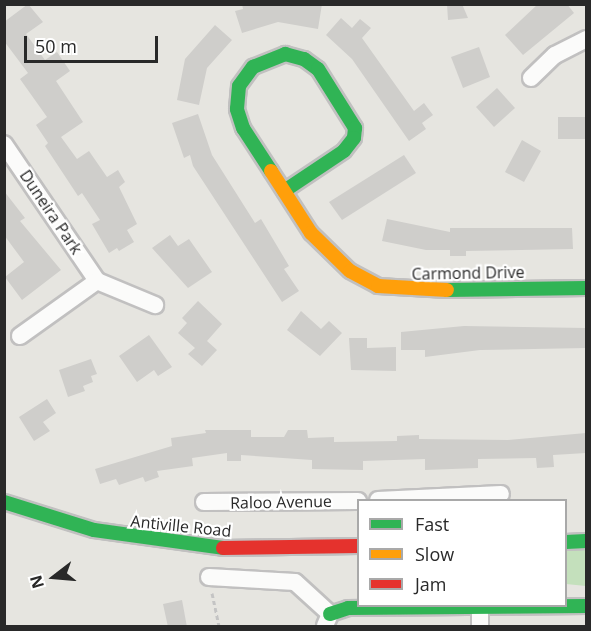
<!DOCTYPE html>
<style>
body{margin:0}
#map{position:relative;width:591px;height:631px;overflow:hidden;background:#e6e5e0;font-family:"Open Sans",sans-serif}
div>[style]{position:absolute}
.green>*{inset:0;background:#c4e0bc}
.building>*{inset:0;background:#cfcecb}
.path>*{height:3px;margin-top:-1.5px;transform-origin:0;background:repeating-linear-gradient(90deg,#c4c4c4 0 4.5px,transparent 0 7.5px)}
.roads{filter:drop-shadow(2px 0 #c1c0c0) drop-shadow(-2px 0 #c1c0c0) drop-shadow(0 2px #c1c0c0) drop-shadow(0 -2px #c1c0c0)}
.street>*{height:16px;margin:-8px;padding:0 8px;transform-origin:8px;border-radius:8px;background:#fbfbfa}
.fast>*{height:14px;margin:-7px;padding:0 7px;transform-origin:7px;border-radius:7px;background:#30b455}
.slow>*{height:14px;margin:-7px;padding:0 7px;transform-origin:7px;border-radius:7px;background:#ff9f0a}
.jam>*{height:14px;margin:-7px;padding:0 7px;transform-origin:7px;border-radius:7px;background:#e5322d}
span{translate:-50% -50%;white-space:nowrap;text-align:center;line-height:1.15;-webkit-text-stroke:4.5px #fff;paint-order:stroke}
.street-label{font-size:16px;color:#292929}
.frame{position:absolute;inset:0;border:6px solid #292929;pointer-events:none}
.legend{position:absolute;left:357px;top:499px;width:210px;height:108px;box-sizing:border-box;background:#fff;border:2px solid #a9a9a9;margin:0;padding:8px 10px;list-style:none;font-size:18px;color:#292929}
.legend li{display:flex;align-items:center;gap:12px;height:30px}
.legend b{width:30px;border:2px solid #a9a9a9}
.north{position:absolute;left:24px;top:547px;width:60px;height:60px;-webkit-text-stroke:4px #fff;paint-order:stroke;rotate:254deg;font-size:16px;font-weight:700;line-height:24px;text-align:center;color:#292929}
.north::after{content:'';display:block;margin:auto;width:21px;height:27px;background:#292929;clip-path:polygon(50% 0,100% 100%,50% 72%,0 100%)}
.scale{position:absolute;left:24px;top:36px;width:134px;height:27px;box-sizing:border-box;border:3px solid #292929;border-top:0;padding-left:8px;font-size:18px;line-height:21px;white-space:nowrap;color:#292929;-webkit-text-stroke:4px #fff;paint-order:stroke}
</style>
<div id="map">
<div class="green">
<div style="clip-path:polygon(586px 549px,586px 586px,566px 584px,566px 550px)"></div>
</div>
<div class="building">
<div style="clip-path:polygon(28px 4px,43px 22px,26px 34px,45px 60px,57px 52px,70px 71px,56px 81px,83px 122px,61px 137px,77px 159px,89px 151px,107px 177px,118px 170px,125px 182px,119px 187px,137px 224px,127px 230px,134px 242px,119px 251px,117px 248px,109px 253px,92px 224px,100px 220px,82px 193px,78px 196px,45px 146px,48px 143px,36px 125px,47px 117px,20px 79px,28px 73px,4px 41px,4px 22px)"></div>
<div style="clip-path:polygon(242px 4px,322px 4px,318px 29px,278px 22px,242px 33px,235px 11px,243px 9px)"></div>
<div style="clip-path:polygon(447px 4px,462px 4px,468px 18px,448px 20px)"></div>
<div style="clip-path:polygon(538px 4px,567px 4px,574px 13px,523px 55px,505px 35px)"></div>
<div style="clip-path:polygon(341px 18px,352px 28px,360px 19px,371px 28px,362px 38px,414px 111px,424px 103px,433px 115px,422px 123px,426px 129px,409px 141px,352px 59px,326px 35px)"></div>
<div style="clip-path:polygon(215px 25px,232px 40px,207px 68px,199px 105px,177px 100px,185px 59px)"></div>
<div style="clip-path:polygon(479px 47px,490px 77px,463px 88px,451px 57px)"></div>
<div style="clip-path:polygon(497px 88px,515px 108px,494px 127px,476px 107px)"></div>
<div style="clip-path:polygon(198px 114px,212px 155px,255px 223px,261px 219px,289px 266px,284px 269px,299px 291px,282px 302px,193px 166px,190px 155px,184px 158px,172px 123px)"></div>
<div style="clip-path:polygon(558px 117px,586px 117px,586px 139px,558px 139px)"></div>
<div style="clip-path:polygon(522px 140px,541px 151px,524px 182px,505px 172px)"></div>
<div style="clip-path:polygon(404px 155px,416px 173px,342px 220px,329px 202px)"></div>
<div style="clip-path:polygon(4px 191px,25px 218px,20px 221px,61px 270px,22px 300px,5px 277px,24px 262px,4px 235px)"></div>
<div style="clip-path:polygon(387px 219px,450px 232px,450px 228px,572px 228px,573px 249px,466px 251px,466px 256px,450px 256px,450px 250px,426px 250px,382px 241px)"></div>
<div style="clip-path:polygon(170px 235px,178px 246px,189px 239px,212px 272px,188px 288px,152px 248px)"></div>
<div style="clip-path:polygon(198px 301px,222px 324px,207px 341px,217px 350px,202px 366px,188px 354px,195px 348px,178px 333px,187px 323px,182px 318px)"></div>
<div style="clip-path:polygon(301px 311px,321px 329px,329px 321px,342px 333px,320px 356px,287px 330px)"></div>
<div style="clip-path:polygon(464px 326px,586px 328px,586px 348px,480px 350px,425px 357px,425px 350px,401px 350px,401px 332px)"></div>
<div style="clip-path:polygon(149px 335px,172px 367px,158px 376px,154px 370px,137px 382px,119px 356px)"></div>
<div style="clip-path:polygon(349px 338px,367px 338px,367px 348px,396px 347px,396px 371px,351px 370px)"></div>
<div style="clip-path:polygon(91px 359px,97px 374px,91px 376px,93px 382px,83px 386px,85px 391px,68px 397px,59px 370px)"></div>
<div style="clip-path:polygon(47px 399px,56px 413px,43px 422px,50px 431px,34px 441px,19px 417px)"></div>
<div style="clip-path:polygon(205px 430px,251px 430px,251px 437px,284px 437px,288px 430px,307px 430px,308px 438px,334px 437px,334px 442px,397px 441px,397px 436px,419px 435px,419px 439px,508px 440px,586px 433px,586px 453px,553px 455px,554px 467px,537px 468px,536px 458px,478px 459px,478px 468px,425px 470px,425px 459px,363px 461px,363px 470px,312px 469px,312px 460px,241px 455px,241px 461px,227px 461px,227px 453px,192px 458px,193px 466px,157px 471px,159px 477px,145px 482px,143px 477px,119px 485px,116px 479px,100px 484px,95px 469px,172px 446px,171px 438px,206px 433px)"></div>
<div style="clip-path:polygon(182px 600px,187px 627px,168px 627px,163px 604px)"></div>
</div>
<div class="path">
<div style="left:212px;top:593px;width:34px;rotate:78deg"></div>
</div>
<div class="roads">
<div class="street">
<div style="left:531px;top:78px;width:33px;rotate:-44deg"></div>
<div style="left:555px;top:55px;width:35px;rotate:-27deg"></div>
<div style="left:4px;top:144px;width:166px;rotate:55.8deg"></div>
<div style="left:97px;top:281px;width:63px;rotate:22.5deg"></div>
<div style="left:20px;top:336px;width:95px;rotate:-35.5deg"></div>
<div style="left:378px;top:500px;width:123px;rotate:-2.8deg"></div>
<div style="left:204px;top:502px;width:154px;rotate:-0.4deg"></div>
<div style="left:209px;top:577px;width:86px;rotate:3.3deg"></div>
<div style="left:295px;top:582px;width:47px;rotate:42.4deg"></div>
<div style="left:330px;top:614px;width:13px;rotate:113deg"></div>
<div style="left:480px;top:626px;width:18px;rotate:-90deg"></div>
</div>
<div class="fast">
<div style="left:271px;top:171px;width:51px;rotate:-123.1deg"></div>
<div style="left:243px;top:128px;width:20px;rotate:-108deg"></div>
<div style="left:237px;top:109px;width:23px;rotate:-85deg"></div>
<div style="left:239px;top:86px;width:24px;rotate:-54deg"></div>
<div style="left:253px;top:67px;width:35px;rotate:-22deg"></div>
<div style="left:285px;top:54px;width:20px;rotate:15deg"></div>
<div style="left:304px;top:59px;width:17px;rotate:36deg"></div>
<div style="left:318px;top:69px;width:70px;rotate:57.9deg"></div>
<div style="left:355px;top:128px;width:10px;rotate:96deg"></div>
<div style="left:354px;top:138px;width:16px;rotate:128deg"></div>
<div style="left:344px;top:151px;width:72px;rotate:146.3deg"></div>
<div style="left:447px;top:290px;width:139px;rotate:-0.8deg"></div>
<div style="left:4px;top:502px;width:94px;rotate:17.3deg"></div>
<div style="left:94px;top:530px;width:130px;rotate:7.9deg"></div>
<div style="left:566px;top:542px;width:20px;rotate:-3deg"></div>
<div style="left:330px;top:614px;width:19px;rotate:-18deg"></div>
<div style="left:348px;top:608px;width:238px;rotate:-0.5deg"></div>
</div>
<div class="slow">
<div style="left:271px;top:171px;width:74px;rotate:57.2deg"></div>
<div style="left:311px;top:233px;width:54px;rotate:44.3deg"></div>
<div style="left:350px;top:271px;width:32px;rotate:28deg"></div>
<div style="left:378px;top:286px;width:69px;rotate:3.3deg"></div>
</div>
<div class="jam">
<div style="left:223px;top:548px;width:135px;rotate:-0.8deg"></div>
</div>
</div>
<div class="street-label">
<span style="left:51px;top:212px;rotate:56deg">Duneira Park</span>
<span style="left:468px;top:273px;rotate:-1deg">Carmond Drive</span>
<span style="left:281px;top:502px;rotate:-1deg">Raloo Avenue</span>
<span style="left:181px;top:526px;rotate:6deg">Antiville Road</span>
</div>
<div class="frame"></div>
<ul class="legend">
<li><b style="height:8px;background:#30b455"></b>Fast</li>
<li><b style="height:8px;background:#ff9f0a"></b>Slow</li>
<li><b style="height:8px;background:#e5322d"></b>Jam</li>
</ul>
<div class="north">N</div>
<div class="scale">50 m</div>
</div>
